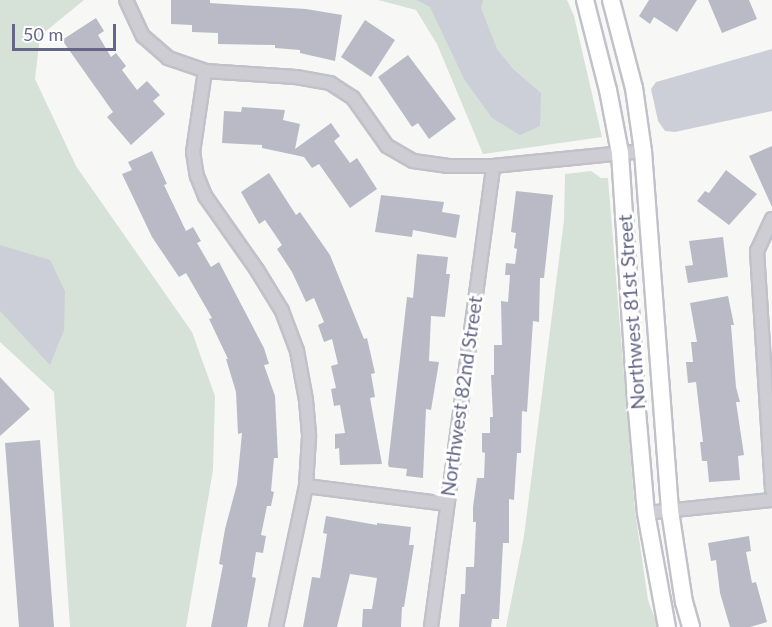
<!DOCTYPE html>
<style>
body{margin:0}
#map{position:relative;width:772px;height:627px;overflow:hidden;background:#f7f8f5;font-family:Lato,sans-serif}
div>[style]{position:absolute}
.green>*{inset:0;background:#d6e1d8}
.water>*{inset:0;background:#cdcfd8}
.building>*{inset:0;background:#b9bac5}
.roads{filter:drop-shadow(2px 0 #c1c1c9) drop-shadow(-2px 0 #c1c1c9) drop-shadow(0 2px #c1c1c9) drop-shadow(0 -2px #c1c1c9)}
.street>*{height:12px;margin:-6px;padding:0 6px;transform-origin:6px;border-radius:6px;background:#cdcdd3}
.secondary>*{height:16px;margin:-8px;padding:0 8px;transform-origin:8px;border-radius:8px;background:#fff}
span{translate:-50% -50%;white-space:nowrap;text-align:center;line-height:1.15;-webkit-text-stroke:6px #fff;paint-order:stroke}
.street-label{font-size:20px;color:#666788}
.scale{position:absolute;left:12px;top:24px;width:104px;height:27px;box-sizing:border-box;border:3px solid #666788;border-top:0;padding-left:8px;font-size:18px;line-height:21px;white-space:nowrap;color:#666788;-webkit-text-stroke:4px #fff;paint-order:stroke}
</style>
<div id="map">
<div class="green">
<div style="clip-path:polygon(0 0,84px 0,40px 36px,35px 79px,76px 166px,192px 332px,215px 396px,213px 470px,186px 627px,70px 627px,54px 392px,0 342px)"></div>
<div style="clip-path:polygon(378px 0,567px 0,574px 16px,602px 137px,483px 154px,437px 44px,416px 10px)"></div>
<div style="clip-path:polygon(591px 171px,601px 178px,608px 178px,635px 511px,648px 600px,658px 627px,506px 627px,524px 536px,564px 220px,565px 174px)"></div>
</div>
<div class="water">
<div style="clip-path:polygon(417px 0,483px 0,481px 8px,497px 49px,513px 69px,541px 93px,540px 126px,520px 135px,492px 118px,464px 79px,430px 7px)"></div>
<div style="clip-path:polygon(772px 49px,772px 111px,675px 132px,665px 131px,658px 121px,651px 89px,656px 82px)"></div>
<div style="clip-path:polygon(0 245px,50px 260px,65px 291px,64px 330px,50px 365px,0 311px)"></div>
</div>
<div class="building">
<div style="clip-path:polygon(171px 0,210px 0,210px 3px,306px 9px,342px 15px,335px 61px,300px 53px,300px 50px,275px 48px,275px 45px,218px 44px,218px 33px,192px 32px,192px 25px,171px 24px)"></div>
<div style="clip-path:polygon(649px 0,697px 0,677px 32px,654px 17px,650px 24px,639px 16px)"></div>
<div style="clip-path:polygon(708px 0,749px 0,757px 19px,722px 33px)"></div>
<div style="clip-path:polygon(96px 18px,104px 31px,98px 35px,111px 57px,116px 53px,126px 66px,122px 70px,137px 90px,147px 81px,160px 95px,153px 101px,165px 114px,131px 145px,107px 117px,113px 112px,62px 40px)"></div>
<div style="clip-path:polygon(365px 20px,395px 40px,371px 77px,341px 57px)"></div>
<div style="clip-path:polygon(408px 55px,456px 119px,429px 139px,418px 123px,412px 127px,378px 77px)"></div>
<div style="clip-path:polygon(242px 107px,285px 110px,283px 120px,300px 124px,295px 149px,331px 123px,340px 136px,334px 141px,350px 163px,357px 158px,377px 189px,350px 208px,319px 164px,312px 168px,304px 157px,262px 148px,262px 145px,222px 143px,224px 111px,241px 112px)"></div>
<div style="clip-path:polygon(772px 146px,772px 207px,749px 156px)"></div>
<div style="clip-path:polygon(152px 151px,167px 184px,164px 185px,186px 231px,193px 227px,201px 241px,197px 243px,211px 267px,219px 262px,264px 348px,269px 364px,264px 365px,275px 396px,278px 458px,274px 458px,271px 491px,274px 492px,271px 506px,267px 506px,261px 535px,266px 536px,263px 553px,256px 552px,252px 577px,256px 578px,247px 627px,211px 627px,223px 565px,219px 564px,225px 529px,237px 484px,242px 433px,238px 434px,236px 392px,226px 359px,228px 359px,209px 319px,212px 318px,186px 273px,179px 277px,152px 237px,122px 174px,132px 170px,128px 162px)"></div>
<div style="clip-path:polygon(726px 170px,757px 194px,729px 225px,697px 201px,705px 191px,709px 193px)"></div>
<div style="clip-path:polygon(269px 173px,296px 215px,300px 212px,330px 255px,364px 339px,367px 338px,375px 373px,371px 374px,375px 397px,370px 398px,382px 464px,340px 465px,339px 448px,335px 449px,335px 434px,345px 433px,340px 405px,334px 406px,331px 389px,336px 388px,331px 366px,338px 364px,332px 339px,324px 342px,318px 325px,324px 322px,314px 298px,306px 302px,292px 272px,277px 249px,282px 245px,265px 220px,259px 224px,241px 192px)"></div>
<div style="clip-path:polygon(516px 191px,553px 195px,544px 278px,540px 278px,539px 322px,533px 321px,527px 412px,522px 411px,521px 453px,517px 453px,514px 500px,509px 499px,509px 543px,503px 543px,499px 619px,492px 619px,491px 627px,459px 627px,461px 594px,465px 594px,466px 567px,474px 567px,476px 522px,473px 522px,473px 507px,477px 478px,484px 478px,485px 453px,482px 452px,482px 433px,490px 433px,490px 417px,493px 417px,491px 375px,494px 375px,494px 345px,502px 345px,501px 301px,508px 302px,510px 275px,505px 275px,506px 263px,515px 264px,517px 249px,514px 248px,516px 233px,511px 232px)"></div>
<div style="clip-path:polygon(381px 195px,444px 202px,442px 212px,460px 215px,456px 238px,413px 230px,412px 237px,375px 232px)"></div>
<div style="clip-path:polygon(723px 237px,728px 277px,688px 283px,685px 266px,693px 265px,689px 241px)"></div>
<div style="clip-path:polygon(417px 254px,448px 257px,446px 274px,450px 274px,445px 317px,431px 316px,429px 361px,439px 362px,431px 410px,426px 409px,423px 478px,406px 476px,407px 469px,389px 467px,388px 464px,407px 297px,413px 298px)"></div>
<div style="clip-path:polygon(728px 296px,734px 325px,731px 325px,736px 387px,740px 402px,736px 402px,744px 455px,738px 456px,740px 480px,709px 482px,707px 461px,702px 461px,700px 442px,703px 442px,696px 382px,688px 383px,686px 362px,693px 362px,691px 342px,697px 342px,690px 303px)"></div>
<div style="clip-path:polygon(0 377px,30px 409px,0 436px)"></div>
<div style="clip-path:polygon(40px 440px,54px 627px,19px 627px,5px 443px)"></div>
<div style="clip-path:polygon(326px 516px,377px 525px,377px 523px,411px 527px,409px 545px,414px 545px,404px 607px,402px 607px,401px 627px,362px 627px,363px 609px,372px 609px,377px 578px,350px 574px,337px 627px,303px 627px,312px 577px,320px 578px,327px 534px,323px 533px)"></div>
<div style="clip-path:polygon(749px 536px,751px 551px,746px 552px,752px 583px,756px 582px,767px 622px,750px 627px,730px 627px,720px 593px,716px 560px,711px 561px,708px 543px)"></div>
</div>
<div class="roads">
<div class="street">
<div style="left:126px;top:0;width:40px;rotate:65deg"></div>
<div style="left:143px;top:36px;width:33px;rotate:41deg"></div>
<div style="left:168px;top:58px;width:39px;rotate:19deg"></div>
<div style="left:205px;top:71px;width:91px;rotate:3.8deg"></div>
<div style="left:296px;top:77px;width:35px;rotate:10deg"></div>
<div style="left:330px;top:83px;width:27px;rotate:33deg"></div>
<div style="left:353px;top:98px;width:59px;rotate:54.7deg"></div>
<div style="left:387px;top:146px;width:30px;rotate:30deg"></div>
<div style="left:413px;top:161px;width:34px;rotate:8deg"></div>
<div style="left:447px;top:166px;width:46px"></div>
<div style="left:493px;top:166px;width:151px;rotate:-5.7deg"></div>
<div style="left:205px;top:71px;width:82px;rotate:98.4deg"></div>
<div style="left:193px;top:152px;width:24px;rotate:81deg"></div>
<div style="left:197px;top:176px;width:22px;rotate:68deg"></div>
<div style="left:205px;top:196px;width:90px;rotate:54.9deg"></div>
<div style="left:257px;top:270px;width:48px;rotate:58.6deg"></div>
<div style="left:282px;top:311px;width:43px;rotate:69.4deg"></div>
<div style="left:297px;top:351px;width:50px;rotate:79.6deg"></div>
<div style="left:306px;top:400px;width:37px;rotate:85deg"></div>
<div style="left:309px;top:437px;width:49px;rotate:93.5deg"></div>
<div style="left:306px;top:486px;width:144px;rotate:102deg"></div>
<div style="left:772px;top:219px;width:35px;rotate:115deg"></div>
<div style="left:757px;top:251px;width:239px;rotate:86.4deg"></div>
<div style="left:306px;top:486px;width:142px;rotate:7.3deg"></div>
<div style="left:646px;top:513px;width:127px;rotate:-5.9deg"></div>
<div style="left:431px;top:627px;width:465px;rotate:-82.3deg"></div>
</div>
<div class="secondary">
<div style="left:585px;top:0;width:93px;rotate:75.7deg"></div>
<div style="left:608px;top:90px;width:64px;rotate:79.2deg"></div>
<div style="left:620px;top:153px;width:235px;rotate:86.3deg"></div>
<div style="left:635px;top:388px;width:125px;rotate:85deg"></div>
<div style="left:646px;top:513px;width:116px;rotate:79.6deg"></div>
<div style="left:611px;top:0;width:91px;rotate:75.4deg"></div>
<div style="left:634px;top:88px;width:64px;rotate:81.9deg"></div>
<div style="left:643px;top:151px;width:361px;rotate:85.7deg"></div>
<div style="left:670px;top:511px;width:92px;rotate:81.3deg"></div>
<div style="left:684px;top:602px;width:26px;rotate:74deg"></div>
</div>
</div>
<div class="street-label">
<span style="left:631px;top:312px;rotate:-94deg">Northwest 81st Street</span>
<span style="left:461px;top:396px;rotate:-82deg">Northwest 82nd Street</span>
</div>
<div class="scale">50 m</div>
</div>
